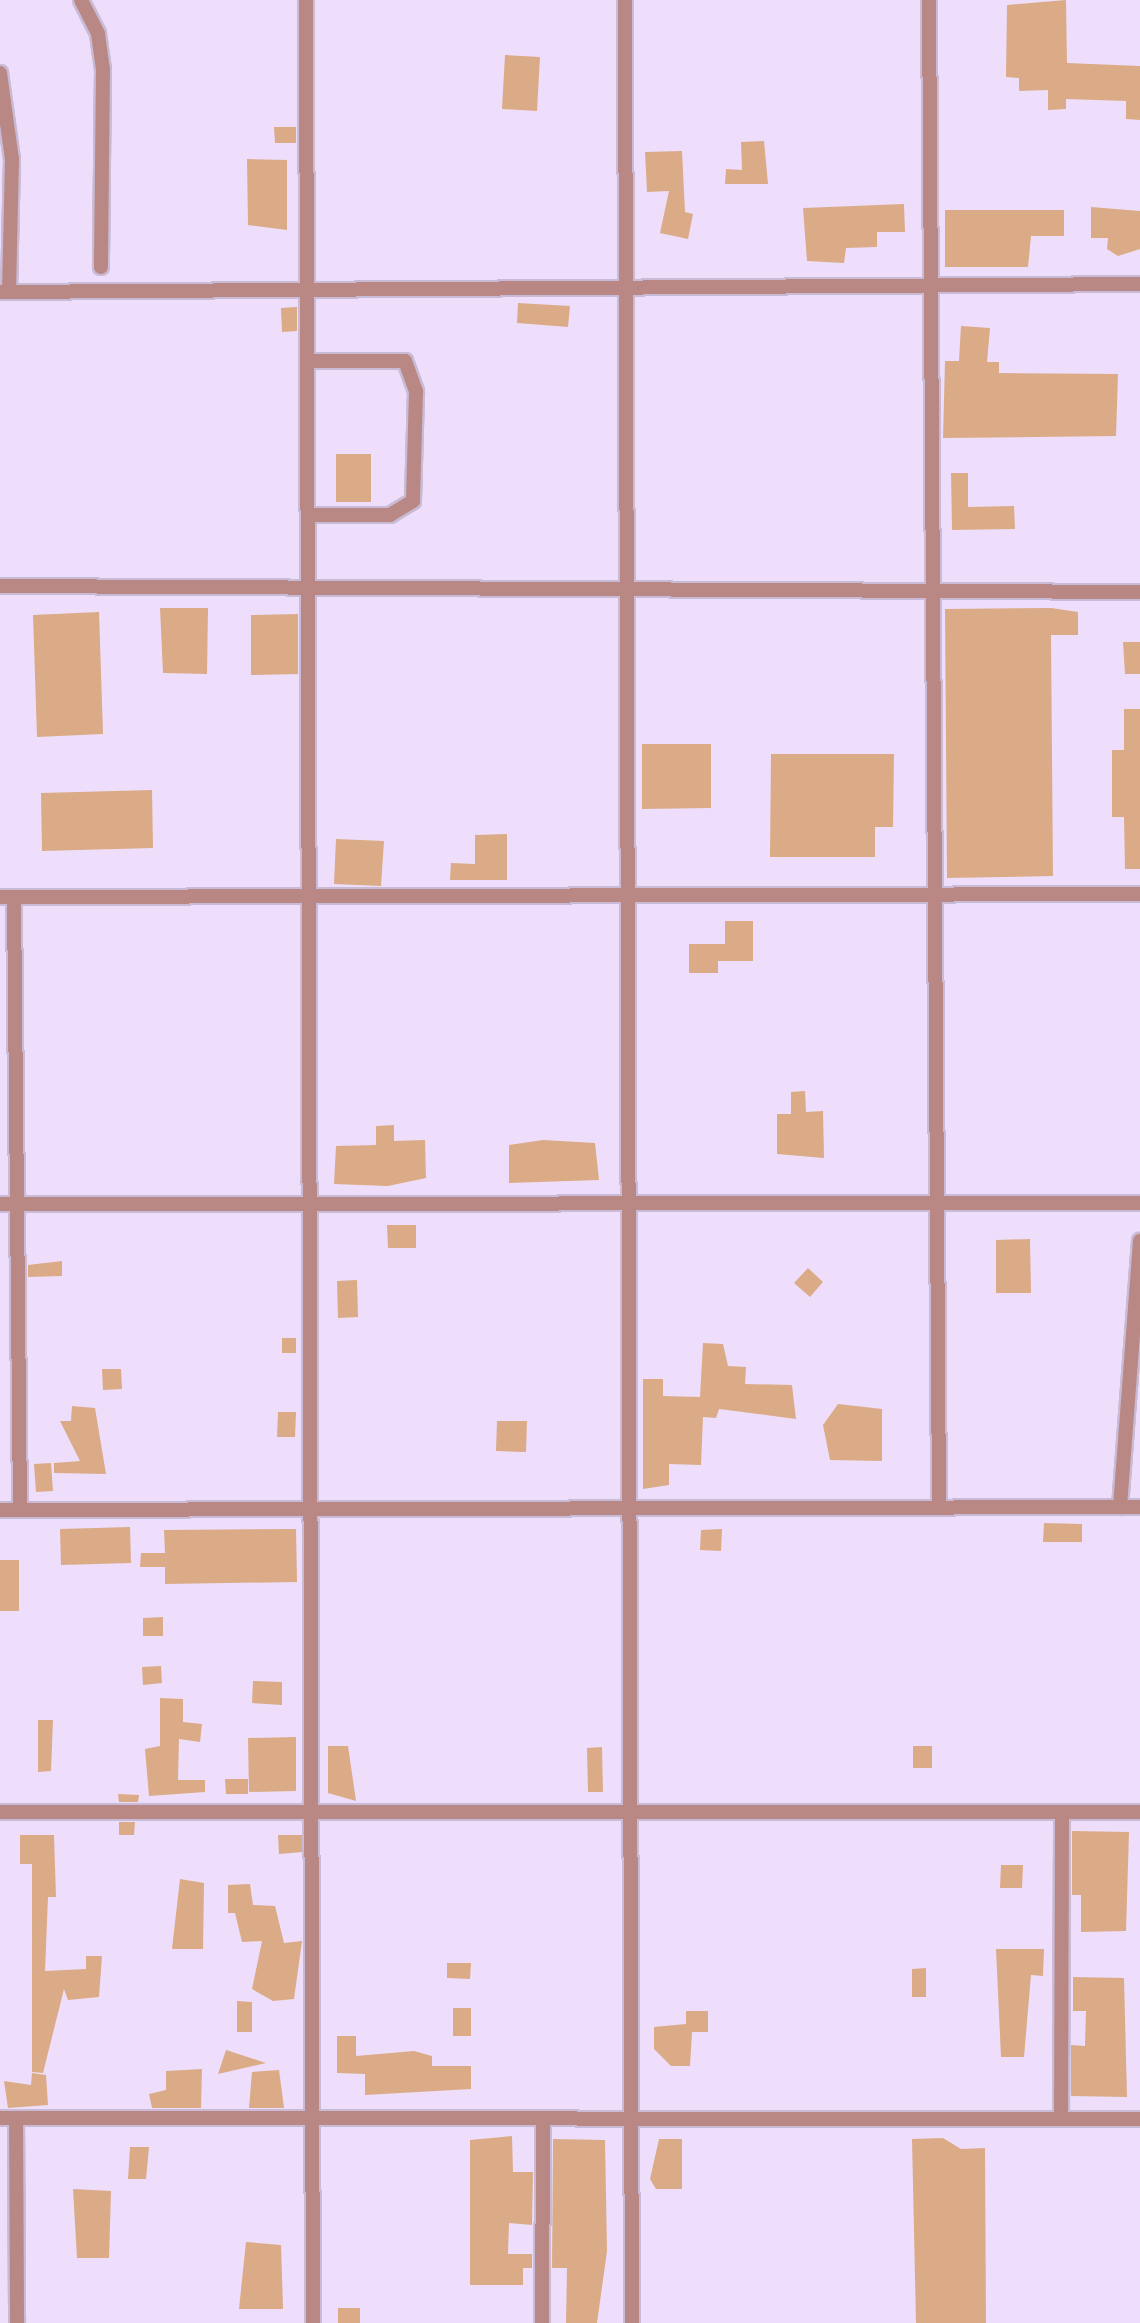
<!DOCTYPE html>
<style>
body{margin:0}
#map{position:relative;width:1140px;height:2323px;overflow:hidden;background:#eedefb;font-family:"DejaVu Sans",sans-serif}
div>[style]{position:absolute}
.building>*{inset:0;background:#daab86}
.roads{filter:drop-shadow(2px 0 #c9bbd5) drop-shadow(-2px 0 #c9bbd5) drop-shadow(0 2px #c9bbd5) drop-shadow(0 -2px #c9bbd5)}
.minor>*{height:14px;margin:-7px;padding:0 7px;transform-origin:7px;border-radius:7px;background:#b98885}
span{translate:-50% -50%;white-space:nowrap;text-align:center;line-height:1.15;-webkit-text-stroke:8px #f6effb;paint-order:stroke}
</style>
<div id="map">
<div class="building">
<div style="clip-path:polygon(1066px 0,1067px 63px,1140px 66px,1140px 120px,1126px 119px,1126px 101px,1066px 99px,1066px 109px,1048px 110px,1048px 90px,1019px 91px,1019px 78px,1006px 77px,1007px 5px)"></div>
<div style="clip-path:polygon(505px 55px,540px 57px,537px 111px,502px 109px)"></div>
<div style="clip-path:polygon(274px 127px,296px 127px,296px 143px,275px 143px)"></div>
<div style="clip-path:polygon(764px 141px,768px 184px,725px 184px,726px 169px,742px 170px,741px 142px)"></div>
<div style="clip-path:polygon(682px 151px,685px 212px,693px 214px,688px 239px,660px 233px,669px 191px,647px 192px,645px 152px)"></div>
<div style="clip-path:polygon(247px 159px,287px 160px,287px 230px,248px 225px)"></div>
<div style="clip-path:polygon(904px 204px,905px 232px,877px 232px,877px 247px,846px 248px,844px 263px,807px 261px,803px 208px)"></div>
<div style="clip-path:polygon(1091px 207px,1140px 211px,1140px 249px,1118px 256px,1107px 249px,1108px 238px,1091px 238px)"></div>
<div style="clip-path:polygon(945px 210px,1064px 210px,1064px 236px,1031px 236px,1028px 267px,945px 267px)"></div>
<div style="clip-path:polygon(518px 303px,570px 306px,568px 327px,517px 323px)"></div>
<div style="clip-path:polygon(297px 307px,297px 331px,282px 332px,281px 308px)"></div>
<div style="clip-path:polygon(961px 326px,990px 328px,987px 362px,999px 362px,999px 373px,1118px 374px,1116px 436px,943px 438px,945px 361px,959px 361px)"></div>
<div style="clip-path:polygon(336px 454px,371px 454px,371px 502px,336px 502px)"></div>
<div style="clip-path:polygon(951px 473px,968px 473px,968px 507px,1014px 506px,1015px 529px,952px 530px)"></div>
<div style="clip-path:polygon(160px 608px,208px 608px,207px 674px,163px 673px)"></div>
<div style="clip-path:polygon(1051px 608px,1078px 612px,1078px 635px,1051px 635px,1053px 876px,947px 878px,945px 609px)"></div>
<div style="clip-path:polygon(99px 612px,103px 734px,37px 737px,33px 615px)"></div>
<div style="clip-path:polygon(298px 614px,298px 674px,251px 675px,251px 615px)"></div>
<div style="clip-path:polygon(1123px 642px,1140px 642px,1140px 674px,1125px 674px)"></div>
<div style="clip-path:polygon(1124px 709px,1140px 709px,1140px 869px,1125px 869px,1124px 817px,1112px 817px,1112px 750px,1124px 750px)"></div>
<div style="clip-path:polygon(642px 744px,711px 744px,711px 808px,642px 809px)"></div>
<div style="clip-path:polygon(771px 754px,894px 754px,893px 827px,875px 827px,875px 857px,770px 857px)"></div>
<div style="clip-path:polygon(152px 790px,153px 848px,42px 851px,41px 793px)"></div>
<div style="clip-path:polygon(507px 834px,507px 880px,450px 880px,451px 863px,475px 864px,475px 835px)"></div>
<div style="clip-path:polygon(336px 839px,384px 841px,381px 886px,334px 884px)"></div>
<div style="clip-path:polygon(725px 921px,753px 921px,753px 961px,718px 961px,718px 973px,689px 973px,689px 944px,725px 944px)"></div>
<div style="clip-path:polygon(805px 1091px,806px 1112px,823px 1111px,824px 1158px,777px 1154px,777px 1114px,791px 1114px,791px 1092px)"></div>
<div style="clip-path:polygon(394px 1125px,394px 1141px,425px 1140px,426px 1178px,388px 1186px,334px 1184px,336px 1146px,376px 1145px,376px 1126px)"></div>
<div style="clip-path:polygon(543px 1140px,595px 1143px,599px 1180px,509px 1183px,509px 1145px)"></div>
<div style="clip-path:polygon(387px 1225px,416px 1225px,416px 1248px,388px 1248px)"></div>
<div style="clip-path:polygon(1030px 1239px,1031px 1293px,996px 1293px,996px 1240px)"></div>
<div style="clip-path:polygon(62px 1261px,62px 1276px,28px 1277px,28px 1265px)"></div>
<div style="clip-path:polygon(808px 1268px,823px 1282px,810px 1297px,794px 1283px)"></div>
<div style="clip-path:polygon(357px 1280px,358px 1317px,338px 1318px,337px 1281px)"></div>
<div style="clip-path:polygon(282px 1338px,296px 1338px,296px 1353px,282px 1353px)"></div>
<div style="clip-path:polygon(703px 1343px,723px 1344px,728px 1366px,746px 1367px,745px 1384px,792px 1385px,796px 1419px,719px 1409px,716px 1418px,703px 1417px,701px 1465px,669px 1464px,669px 1485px,643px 1489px,643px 1379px,663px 1379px,663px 1396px,700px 1397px)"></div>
<div style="clip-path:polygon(102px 1369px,121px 1369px,122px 1389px,103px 1390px)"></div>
<div style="clip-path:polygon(838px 1404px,882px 1409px,882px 1461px,830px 1460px,823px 1425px)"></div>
<div style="clip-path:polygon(72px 1406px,95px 1408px,106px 1474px,54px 1473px,54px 1463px,80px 1461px,60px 1421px,71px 1421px)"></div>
<div style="clip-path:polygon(278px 1412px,296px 1412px,295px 1437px,277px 1437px)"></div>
<div style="clip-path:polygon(497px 1421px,527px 1421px,526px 1452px,496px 1451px)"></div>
<div style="clip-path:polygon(51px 1463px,53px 1491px,36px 1492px,34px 1464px)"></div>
<div style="clip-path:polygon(1044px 1523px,1082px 1524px,1082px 1542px,1043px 1542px)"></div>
<div style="clip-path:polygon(130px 1527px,131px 1563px,61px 1565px,60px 1529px)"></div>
<div style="clip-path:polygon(296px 1529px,297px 1582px,165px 1584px,165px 1567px,140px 1567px,141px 1553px,165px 1553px,164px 1530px)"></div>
<div style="clip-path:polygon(722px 1529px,721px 1551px,700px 1550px,701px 1530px)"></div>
<div style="clip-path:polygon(0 1560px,19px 1560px,19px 1611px,0 1611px)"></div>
<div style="clip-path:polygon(163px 1617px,163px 1636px,143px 1636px,143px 1618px)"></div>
<div style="clip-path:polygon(161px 1666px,162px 1683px,143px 1685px,142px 1667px)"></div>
<div style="clip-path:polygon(253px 1681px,282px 1682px,282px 1705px,252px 1703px)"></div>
<div style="clip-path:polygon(160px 1698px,183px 1699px,183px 1722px,202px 1724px,200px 1742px,179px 1739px,178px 1780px,205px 1780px,205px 1792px,149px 1796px,145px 1749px,160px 1746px)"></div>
<div style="clip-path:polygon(38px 1720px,53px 1720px,51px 1771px,38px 1772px)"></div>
<div style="clip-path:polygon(296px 1737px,296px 1791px,249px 1792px,248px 1738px)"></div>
<div style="clip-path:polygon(328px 1746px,348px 1746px,356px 1801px,328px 1793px)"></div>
<div style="clip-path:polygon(913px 1746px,932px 1746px,932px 1768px,913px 1768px)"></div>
<div style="clip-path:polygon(602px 1747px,603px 1792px,588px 1792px,587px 1748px)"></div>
<div style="clip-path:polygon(225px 1779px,248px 1779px,248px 1794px,226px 1794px)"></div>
<div style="clip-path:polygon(118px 1794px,139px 1795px,138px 1802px,119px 1802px)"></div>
<div style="clip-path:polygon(119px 1822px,135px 1822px,134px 1835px,119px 1835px)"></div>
<div style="clip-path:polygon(1072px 1831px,1129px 1832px,1126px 1931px,1081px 1932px,1081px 1895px,1072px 1895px)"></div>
<div style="clip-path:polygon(20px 1835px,54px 1835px,56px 1897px,48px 1897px,45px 1971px,86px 1969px,86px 1956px,102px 1956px,99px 1997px,68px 2000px,64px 1989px,43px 2073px,32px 2072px,32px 1864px,20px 1864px)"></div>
<div style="clip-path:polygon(278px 1835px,302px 1835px,302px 1852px,279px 1854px)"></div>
<div style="clip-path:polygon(1001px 1865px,1023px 1865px,1022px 1888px,1000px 1888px)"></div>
<div style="clip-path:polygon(180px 1879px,204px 1883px,203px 1949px,172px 1949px)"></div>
<div style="clip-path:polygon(250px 1884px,253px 1905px,275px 1906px,284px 1943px,302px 1941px,294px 1999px,273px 2001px,252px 1989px,262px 1941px,242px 1942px,235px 1913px,228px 1913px,228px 1885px)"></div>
<div style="clip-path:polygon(996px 1949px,1044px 1949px,1043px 1976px,1031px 1975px,1024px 2057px,1001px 2057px)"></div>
<div style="clip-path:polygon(447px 1963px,471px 1963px,470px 1979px,447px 1978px)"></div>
<div style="clip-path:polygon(926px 1968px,926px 1997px,912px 1997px,912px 1969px)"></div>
<div style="clip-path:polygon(1073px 1977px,1124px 1978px,1127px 2097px,1071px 2096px,1071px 2045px,1085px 2046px,1086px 2011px,1073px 2011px)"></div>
<div style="clip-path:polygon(237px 2001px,252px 2002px,252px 2032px,237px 2032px)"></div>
<div style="clip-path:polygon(453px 2008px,471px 2008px,471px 2036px,453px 2036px)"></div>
<div style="clip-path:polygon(686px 2011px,708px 2011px,708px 2032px,692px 2032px,690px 2066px,671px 2066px,654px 2049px,654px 2027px,686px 2024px)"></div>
<div style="clip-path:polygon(337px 2036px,356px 2036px,356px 2056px,414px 2051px,432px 2056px,432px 2066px,471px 2066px,471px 2089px,365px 2095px,365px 2074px,337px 2073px)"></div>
<div style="clip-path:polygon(226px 2050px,266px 2063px,218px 2074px)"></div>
<div style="clip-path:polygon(202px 2069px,201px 2108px,152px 2108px,149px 2094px,166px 2090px,166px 2071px)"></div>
<div style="clip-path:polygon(279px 2070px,284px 2108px,249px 2108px,252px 2072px)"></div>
<div style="clip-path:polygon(32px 2073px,46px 2075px,48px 2105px,8px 2108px,4px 2081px,31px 2085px)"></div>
<div style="clip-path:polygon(512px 2136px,513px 2172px,533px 2172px,532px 2225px,509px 2223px,508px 2254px,532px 2254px,532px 2268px,523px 2268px,523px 2285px,470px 2285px,470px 2140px)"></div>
<div style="clip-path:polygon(943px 2138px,961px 2149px,985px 2148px,986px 2323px,916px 2323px,912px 2139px)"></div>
<div style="clip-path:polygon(553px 2139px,605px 2140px,607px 2251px,597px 2323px,566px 2323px,567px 2268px,552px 2268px)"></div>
<div style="clip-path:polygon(659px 2139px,682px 2139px,682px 2189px,656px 2189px,650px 2179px)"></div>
<div style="clip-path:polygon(130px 2147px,149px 2147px,146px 2179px,128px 2179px)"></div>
<div style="clip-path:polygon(73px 2189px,111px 2191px,109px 2258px,77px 2258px)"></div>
<div style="clip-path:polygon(246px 2242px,281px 2245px,283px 2309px,239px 2309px)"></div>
<div style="clip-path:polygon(338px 2308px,360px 2308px,360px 2323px,338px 2323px)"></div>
</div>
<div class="roads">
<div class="minor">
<div style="left:81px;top:0;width:38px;rotate:63deg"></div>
<div style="left:98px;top:34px;width:35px;rotate:82deg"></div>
<div style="left:103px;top:69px;width:198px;rotate:90.6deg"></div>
<div style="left:306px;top:0;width:2323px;rotate:89.83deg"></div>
<div style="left:625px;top:0;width:2323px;rotate:89.83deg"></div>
<div style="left:929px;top:0;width:1508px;rotate:89.62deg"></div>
<div style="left:0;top:73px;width:87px;rotate:82.1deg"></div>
<div style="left:12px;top:159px;width:133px;rotate:91.3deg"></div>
<div style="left:0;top:292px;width:1140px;rotate:-0.4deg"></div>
<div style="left:307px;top:361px;width:98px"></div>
<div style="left:405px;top:361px;width:33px;rotate:70deg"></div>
<div style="left:416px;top:392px;width:109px;rotate:91.6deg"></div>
<div style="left:413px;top:501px;width:27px;rotate:149deg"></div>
<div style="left:390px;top:515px;width:82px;rotate:180deg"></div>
<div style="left:0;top:586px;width:1140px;rotate:0.3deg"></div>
<div style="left:0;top:897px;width:1140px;rotate:-0.15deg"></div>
<div style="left:14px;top:897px;width:613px;rotate:89.44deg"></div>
<div style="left:0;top:1204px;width:1140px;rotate:-0.05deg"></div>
<div style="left:1120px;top:1507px;width:267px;rotate:-85.7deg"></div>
<div style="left:0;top:1510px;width:1140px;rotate:-0.15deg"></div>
<div style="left:0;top:1812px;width:1140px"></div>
<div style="left:0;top:2118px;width:1140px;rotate:0.05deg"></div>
<div style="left:16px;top:2118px;width:205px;rotate:89.7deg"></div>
<div style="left:1061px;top:2119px;width:307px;rotate:-89.8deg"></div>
<div style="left:542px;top:2323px;width:204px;rotate:-89.7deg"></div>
</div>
</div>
</div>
